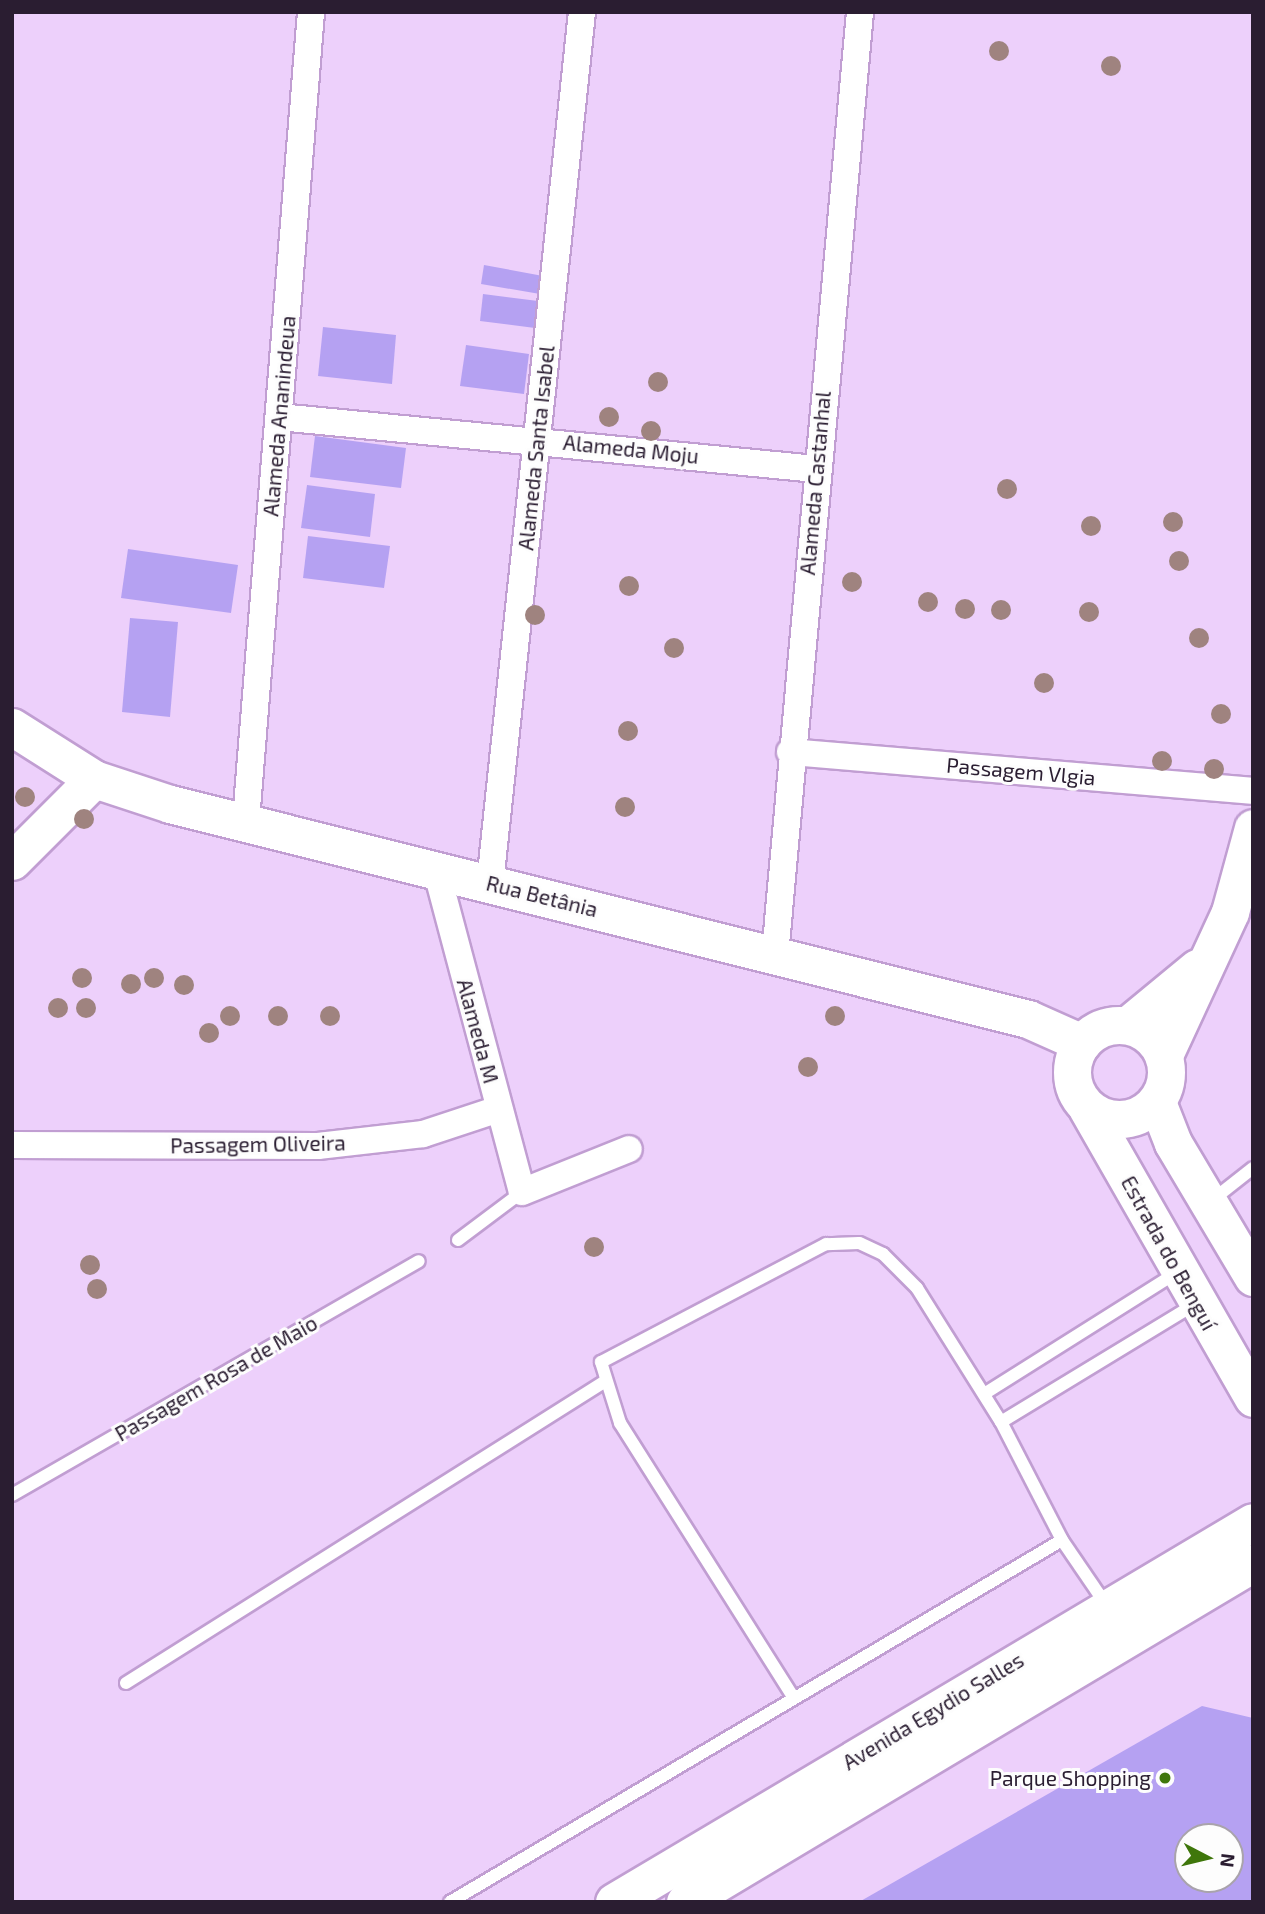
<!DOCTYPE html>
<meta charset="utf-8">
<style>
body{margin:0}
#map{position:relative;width:1265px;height:1914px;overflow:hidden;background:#edd0fb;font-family:"Exo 2",sans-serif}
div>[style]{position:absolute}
.building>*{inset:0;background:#b5a1f2}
.roads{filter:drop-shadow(2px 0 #c19ed2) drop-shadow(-2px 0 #c19ed2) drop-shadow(0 2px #c19ed2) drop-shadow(0 -2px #c19ed2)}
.lane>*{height:12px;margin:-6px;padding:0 6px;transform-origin:6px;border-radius:6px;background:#fff}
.street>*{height:26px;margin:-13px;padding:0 13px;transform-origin:13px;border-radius:13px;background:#fff}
.secondary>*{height:37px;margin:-18.5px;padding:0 18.5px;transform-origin:18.5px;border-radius:18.5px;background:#fff}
.secondary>.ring{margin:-18.5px;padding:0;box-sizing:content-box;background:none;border:37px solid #fff;border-radius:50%}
.trees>*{width:20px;height:20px;margin:-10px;border-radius:50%;background:#9f837f}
.dots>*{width:19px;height:19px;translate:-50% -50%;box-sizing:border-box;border:4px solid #fdfdfd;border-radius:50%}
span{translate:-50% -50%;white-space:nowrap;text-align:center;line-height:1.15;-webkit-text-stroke:6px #fdfdfd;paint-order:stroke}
.street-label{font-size:21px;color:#2a1d31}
.poi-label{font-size:21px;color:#2a1d31}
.right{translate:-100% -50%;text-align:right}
.frame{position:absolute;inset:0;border:14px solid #2a1d31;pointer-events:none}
.north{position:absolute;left:1174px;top:1823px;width:70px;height:70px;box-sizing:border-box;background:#fdfdfd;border:2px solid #a9a3ab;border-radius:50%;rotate:97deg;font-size:19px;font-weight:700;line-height:28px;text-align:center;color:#2a1d31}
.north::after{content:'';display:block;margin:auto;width:24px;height:32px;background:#3f770b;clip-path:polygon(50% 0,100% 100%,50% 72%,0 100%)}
</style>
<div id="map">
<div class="building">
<div style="clip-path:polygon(484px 265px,543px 276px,540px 294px,481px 284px)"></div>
<div style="clip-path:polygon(483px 294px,538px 301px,535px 328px,480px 321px)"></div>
<div style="clip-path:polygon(323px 327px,396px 335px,392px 384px,318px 376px)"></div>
<div style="clip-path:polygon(466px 345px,529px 354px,524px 394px,460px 386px)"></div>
<div style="clip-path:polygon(315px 436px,406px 448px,401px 488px,310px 477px)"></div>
<div style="clip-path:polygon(307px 485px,375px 494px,370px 537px,301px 528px)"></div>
<div style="clip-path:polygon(308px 536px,390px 546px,384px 588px,303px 578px)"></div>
<div style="clip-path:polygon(128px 549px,238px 565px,231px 613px,121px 598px)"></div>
<div style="clip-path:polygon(130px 618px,178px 622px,170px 717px,122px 712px)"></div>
<div style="clip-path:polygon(evenodd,1202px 1706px,1253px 1718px,1253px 1902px,859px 1902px,1202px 1706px,1188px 1837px,1230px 1837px,1230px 1879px,1188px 1879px,1188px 1837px)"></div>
</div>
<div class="roads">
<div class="lane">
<div style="left:1211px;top:1201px;width:53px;rotate:-38.2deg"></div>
<div style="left:458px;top:1240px;width:80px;rotate:-36.9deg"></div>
<div style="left:984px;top:1394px;width:227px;rotate:-32.2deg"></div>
<div style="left:1001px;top:1422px;width:227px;rotate:-31.3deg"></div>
<div style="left:12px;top:1495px;width:469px;rotate:-29.9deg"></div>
<div style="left:1062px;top:1540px;width:80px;rotate:55.7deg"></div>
<div style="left:126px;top:1683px;width:565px;rotate:-32.2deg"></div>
<div style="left:450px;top:1902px;width:711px;rotate:-30.6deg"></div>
<div style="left:1062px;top:1540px;width:133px;rotate:-117.3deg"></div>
<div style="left:1001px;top:1422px;width:158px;rotate:-122.1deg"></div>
<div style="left:917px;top:1288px;width:48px;rotate:-135deg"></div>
<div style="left:883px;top:1254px;width:26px;rotate:-155deg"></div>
<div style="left:859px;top:1243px;width:33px;rotate:178deg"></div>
<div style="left:826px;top:1244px;width:254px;rotate:152.3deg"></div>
<div style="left:601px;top:1362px;width:64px;rotate:72.7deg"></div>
<div style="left:620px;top:1423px;width:325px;rotate:57.7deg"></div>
</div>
<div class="street">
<div style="left:279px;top:417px;width:540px;rotate:5.53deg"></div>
<div style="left:790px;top:752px;width:465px;rotate:4.8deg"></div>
<div style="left:246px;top:820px;width:811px;rotate:-85.4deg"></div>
<div style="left:436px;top:869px;width:334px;rotate:75.1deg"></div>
<div style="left:522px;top:1192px;width:115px;rotate:-21.9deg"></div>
<div style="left:490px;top:883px;width:876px;rotate:-83.97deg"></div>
<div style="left:775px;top:955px;width:947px;rotate:-84.85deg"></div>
<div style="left:12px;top:1145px;width:306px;rotate:0.2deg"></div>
<div style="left:318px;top:1146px;width:106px;rotate:-6.5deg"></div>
<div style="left:423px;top:1134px;width:80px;rotate:-18.2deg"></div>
</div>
<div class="secondary">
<div style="left:12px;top:727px;width:97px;rotate:32.4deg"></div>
<div style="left:94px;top:779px;width:80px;rotate:18.2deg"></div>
<div style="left:170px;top:804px;width:885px;rotate:14.07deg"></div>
<div style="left:1028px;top:1019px;width:59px;rotate:24deg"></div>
<div style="left:12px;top:861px;width:116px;rotate:-45deg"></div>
<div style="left:1129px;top:1024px;width:88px;rotate:-39.5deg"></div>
<div class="ring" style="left:1072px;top:1025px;width:57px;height:57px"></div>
<div style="left:1164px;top:1055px;width:157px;rotate:-65.2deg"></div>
<div style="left:1230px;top:912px;width:87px;rotate:-74.7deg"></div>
<div style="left:1157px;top:1102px;width:44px;rotate:68.7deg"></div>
<div style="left:1173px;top:1143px;width:156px;rotate:59.2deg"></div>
<div style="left:1087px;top:1108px;width:334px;rotate:60.2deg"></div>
<div style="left:614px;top:1902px;width:743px;rotate:-30.74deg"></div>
<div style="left:685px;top:1902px;width:661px;rotate:-30.83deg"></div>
</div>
</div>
<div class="trees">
<div style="left:999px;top:51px"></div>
<div style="left:1111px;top:66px"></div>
<div style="left:658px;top:382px"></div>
<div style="left:609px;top:417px"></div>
<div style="left:651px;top:431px"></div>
<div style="left:1007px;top:489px"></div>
<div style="left:1173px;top:522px"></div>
<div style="left:1091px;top:526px"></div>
<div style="left:1179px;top:561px"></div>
<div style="left:852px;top:582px"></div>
<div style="left:629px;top:586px"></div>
<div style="left:928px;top:602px"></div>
<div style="left:965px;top:609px"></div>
<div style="left:1001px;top:610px"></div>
<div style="left:1089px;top:612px"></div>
<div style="left:535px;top:615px"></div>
<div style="left:1199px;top:638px"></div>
<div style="left:674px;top:648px"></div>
<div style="left:1044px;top:683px"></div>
<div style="left:1221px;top:714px"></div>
<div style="left:628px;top:731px"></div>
<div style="left:1162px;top:761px"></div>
<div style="left:1214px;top:769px"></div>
<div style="left:25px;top:797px"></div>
<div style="left:625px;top:807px"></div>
<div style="left:84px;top:819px"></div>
<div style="left:82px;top:978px"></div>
<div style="left:154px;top:978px"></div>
<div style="left:131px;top:984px"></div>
<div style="left:184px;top:985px"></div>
<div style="left:58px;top:1008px"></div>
<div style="left:86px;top:1008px"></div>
<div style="left:230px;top:1016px"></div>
<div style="left:278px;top:1016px"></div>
<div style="left:330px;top:1016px"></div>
<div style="left:835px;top:1016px"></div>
<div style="left:209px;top:1033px"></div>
<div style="left:808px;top:1067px"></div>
<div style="left:594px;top:1247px"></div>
<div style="left:90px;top:1265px"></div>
<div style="left:97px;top:1289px"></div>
</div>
<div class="dots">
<div style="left:1165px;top:1778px;background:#3f770b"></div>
</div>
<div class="street-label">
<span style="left:279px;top:416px;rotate:-85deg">Alameda Ananindeua</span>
<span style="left:536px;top:448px;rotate:-84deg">Alameda Santa Isabel</span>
<span style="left:631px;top:449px;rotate:6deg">Alameda Moju</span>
<span style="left:815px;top:483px;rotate:-85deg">Alameda Castanhal</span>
<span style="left:1021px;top:771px;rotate:5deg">Passagem Vlgia</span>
<span style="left:542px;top:896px;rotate:14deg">Rua Betânia</span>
<span style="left:478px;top:1031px;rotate:75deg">Alameda M</span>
<span style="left:258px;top:1144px;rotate:-1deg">Passagem Oliveira</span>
<span style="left:1169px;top:1253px;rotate:61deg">Estrada do Benguí</span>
<span style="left:216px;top:1378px;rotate:-30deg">Passagem Rosa de Maio</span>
<span style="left:933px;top:1711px;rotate:-31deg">Avenida Egydio Salles</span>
</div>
<div class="poi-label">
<span class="right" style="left:1151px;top:1778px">Parque Shopping</span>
</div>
<div class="frame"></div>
<div class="north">N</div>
</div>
